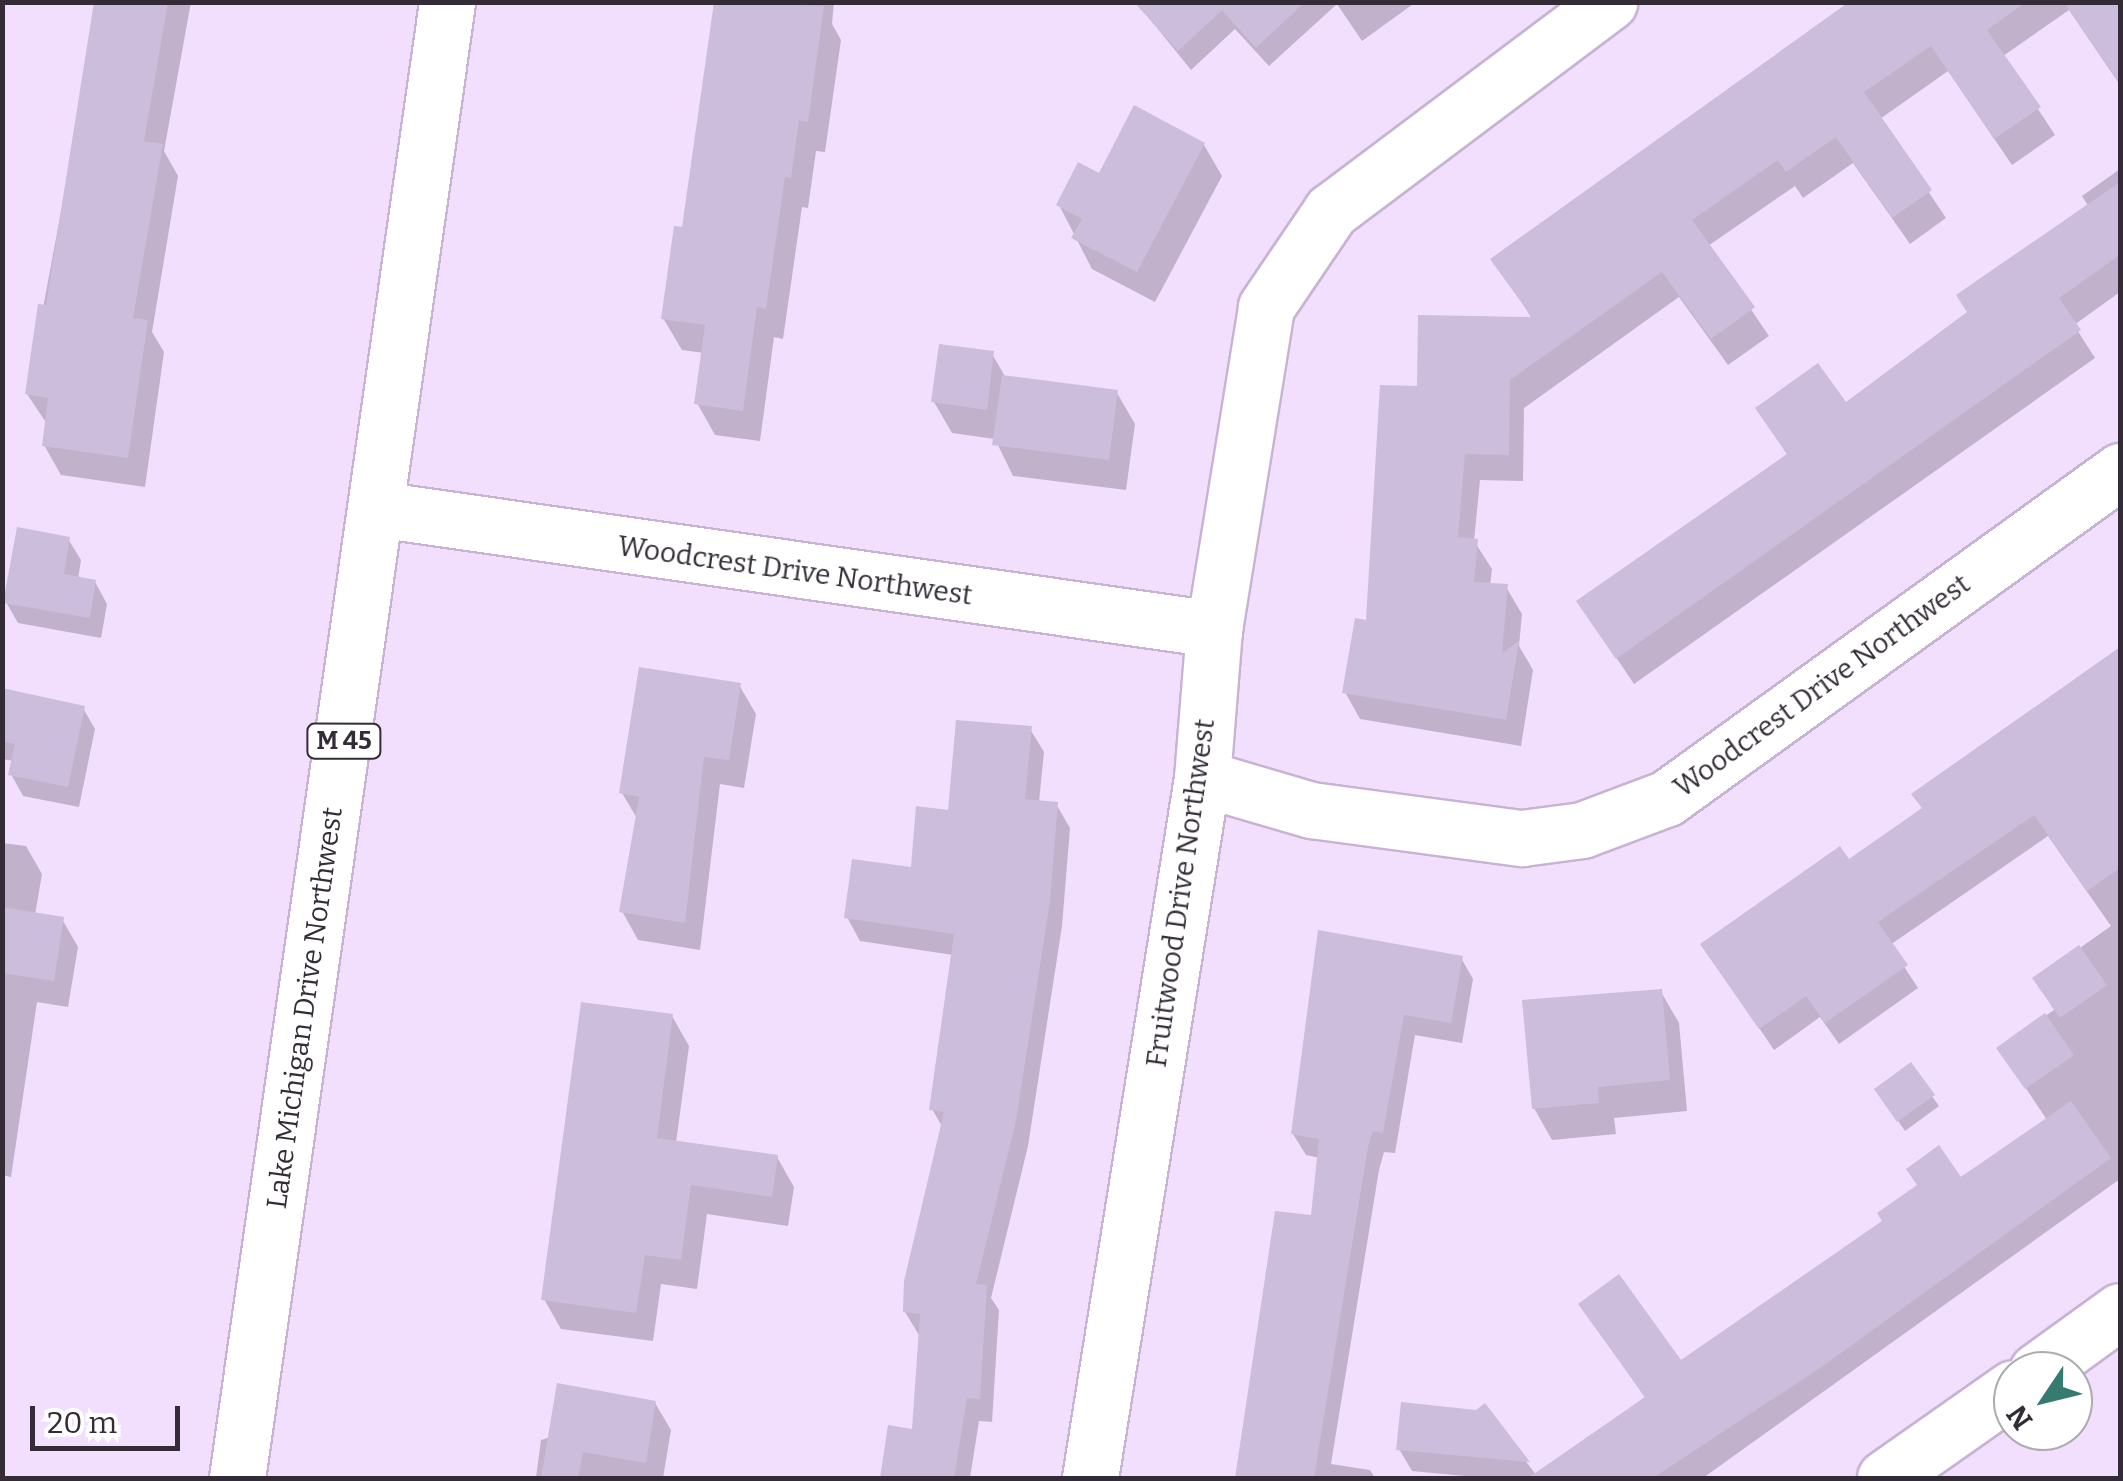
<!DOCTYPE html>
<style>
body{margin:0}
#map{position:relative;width:2123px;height:1481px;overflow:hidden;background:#f2defd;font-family:Bitter,serif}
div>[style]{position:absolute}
.shadow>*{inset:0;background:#0003}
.building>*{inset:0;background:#ccbddd}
.roads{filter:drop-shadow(2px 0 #c7b3d2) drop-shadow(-2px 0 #c7b3d2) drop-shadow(0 2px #c7b3d2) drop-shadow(0 -2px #c7b3d2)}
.minor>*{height:55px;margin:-27.5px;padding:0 27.5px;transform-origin:27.5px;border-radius:27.5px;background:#fff}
.highway>*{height:55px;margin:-27.5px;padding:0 27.5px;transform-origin:27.5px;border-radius:27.5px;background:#fff}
span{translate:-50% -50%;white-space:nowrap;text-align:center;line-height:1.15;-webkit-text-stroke:8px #fff;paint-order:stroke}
.shield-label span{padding:2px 8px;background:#fff;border:2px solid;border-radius:8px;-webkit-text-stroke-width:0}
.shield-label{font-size:25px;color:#332c37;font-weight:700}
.street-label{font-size:28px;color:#332c37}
.frame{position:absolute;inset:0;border:5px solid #332c37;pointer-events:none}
.north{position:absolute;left:1993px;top:1351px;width:100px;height:100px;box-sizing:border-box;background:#fff;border:2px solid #adabaf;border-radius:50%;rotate:235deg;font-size:28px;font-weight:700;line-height:40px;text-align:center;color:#332c37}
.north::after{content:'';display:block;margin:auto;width:35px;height:45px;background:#367b6f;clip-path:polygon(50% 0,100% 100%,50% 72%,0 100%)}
.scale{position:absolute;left:30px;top:1406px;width:150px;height:45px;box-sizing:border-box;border:5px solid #332c37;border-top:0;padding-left:12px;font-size:30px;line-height:35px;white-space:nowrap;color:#332c37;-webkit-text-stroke:8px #fff;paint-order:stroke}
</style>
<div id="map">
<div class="shadow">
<div style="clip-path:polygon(100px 2px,191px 2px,164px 151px,178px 176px,152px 332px,164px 352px,145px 487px,61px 475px,44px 445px,47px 424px,27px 394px)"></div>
<div style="clip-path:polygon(716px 2px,834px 2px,832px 24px,841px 40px,825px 152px,816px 151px,808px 208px,802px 207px,783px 339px,774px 337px,760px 441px,715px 435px,697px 403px,704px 353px,682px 350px,663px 318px,684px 230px)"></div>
<div style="clip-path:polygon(1136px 2px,1416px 2px,1362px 41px,1337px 4px,1269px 66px,1235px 29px,1191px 70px)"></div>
<div style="clip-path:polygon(1855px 2px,2120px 2px,2120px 85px,2069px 10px,2003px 56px,2055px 135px,2012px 165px,1948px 71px,1880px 119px,1946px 218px,1910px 244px,1853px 163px,1803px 198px,1795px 186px,1708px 246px,1769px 336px,1728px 365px,1679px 297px,1524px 408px,1523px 481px,1480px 480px,1474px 541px,1492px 569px,1490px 586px,1506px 587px,1522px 614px,1519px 646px,1533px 670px,1521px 746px,1360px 719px,1345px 692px,1368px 623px,1420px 388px,1533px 320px,1494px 259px)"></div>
<div style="clip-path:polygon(1204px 145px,1222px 176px,1155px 302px,1092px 269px,1059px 205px,1100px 177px)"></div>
<div style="clip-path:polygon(2120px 169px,2120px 292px,2074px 325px,2095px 358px,1634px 684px,1579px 602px,1788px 456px,1758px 408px,1845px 405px,1970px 313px,2089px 207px,2082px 196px)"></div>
<div style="clip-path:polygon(992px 354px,1006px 378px,1117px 393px,1135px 424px,1126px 490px,1013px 476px,995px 439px,952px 433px,934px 402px)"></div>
<div style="clip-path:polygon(68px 539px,81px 560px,78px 579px,95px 582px,107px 604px,101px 638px,18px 623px,6px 602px)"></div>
<div style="clip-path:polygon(2120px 648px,2120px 1179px,1703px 1478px,1486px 1478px,1412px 1471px,1399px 1449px,1484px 1407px,1537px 1476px,1646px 1399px,1581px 1305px,1680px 1363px,2047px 1120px,1999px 1048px,2054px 1010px,2036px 979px,2111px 926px,2048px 836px,1890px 945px,1918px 988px,1839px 1044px,1820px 1017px,1774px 1050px,1703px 945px,1848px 863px,1924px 810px,1915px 794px)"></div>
<div style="clip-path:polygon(739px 685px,756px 714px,744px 788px,720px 784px,700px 950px,638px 940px,622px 911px,638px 820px,622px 793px)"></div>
<div style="clip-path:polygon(2px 691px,83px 708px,95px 729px,79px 807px,23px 796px,11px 774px,14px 761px,2px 759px)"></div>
<div style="clip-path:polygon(1030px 729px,1044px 752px,1039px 802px,1056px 804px,1070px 828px,1062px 926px,1028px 1146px,991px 1298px,999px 1310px,992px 1422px,979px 1421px,970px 1478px,884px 1478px,890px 1428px,914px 1432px,919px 1335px,905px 1312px,943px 1128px,932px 1109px,953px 955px,860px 941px,847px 917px,913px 869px,950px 812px)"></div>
<div style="clip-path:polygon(2px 843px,26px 846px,42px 874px,35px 915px,62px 919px,78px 947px,68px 1007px,37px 1002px,11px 1177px,2px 1175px)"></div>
<div style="clip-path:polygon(1320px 933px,1461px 958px,1473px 979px,1462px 1043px,1415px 1035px,1395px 1153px,1384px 1152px,1379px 1170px,1331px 1464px,1370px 1470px,1375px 1478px,1237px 1478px,1277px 1213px,1313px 1218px,1320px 1158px,1306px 1155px,1293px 1134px)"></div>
<div style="clip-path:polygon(1661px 992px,1679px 1023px,1687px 1111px,1614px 1118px,1616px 1134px,1552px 1140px,1534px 1108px)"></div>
<div style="clip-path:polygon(672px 1016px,689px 1046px,676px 1143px,777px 1157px,794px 1187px,788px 1226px,707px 1214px,697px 1289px,661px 1284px,653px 1341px,561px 1329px,544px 1299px)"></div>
<div style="clip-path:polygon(1910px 1066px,1939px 1106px,1905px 1131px,1883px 1099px)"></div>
<div style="clip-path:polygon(655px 1403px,671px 1430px,663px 1478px,536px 1478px,541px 1440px)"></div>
</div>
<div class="building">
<div style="clip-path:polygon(94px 2px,168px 2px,144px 141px,163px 144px,133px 318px,148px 320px,128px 458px,42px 446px,48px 398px,25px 394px,38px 304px,46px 305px)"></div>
<div style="clip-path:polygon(714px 2px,824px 6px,808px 122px,799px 120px,791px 178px,785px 177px,766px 309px,757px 307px,743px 411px,694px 404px,705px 325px,661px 319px,674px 226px,682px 227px)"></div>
<div style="clip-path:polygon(1134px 2px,1305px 2px,1256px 48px,1222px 10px,1178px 51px)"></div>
<div style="clip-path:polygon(1849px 2px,2026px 2px,1987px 30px,2041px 107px,1994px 139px,1931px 46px,1864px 92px,1932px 190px,1892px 218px,1836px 137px,1786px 172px,1778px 160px,1692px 220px,1755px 307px,1711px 339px,1662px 272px,1510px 380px,1509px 455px,1465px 454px,1458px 537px,1478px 539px,1474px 582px,1508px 584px,1502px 653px,1519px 641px,1506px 720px,1342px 693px,1355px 618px,1366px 620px,1380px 385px,1417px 386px,1418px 315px,1532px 317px,1490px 259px)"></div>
<div style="clip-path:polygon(2064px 2px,2120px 2px,2120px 84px)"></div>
<div style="clip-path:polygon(1134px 105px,1205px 143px,1137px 272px,1071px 238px,1082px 219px,1056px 205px,1078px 162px,1099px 173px)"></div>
<div style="clip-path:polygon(2120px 182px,2120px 255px,2059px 298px,2081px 330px,1616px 659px,1576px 601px,1787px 454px,1755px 408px,1818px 363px,1846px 402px,1967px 312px,1956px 295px)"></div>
<div style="clip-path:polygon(939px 344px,994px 351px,987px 410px,931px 402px)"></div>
<div style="clip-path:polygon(1002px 375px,1118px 390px,1109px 460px,992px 445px)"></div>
<div style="clip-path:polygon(17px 527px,70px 537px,64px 574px,96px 580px,90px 618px,3px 603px)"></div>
<div style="clip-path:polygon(2120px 647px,2120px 868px,2087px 891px,2034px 815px,1878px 922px,1908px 965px,1825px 1023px,1806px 996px,1759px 1029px,1700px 944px,1840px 846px,1849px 859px,1922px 808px,1911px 794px)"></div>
<div style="clip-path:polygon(639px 667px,741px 683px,729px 760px,704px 757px,685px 923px,619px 912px,639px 797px,619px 793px)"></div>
<div style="clip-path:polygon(2px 688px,85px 706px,68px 787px,8px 775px,15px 744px,2px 741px)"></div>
<div style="clip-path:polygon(956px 720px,1032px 726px,1025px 799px,1058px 802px,1050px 901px,1016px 1121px,976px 1284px,987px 1285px,980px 1399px,967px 1398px,954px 1478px,880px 1478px,888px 1425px,912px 1429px,920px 1314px,903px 1312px,904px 1281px,944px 1112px,929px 1110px,954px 934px,844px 918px,852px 859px,911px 867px,916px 806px,948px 810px)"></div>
<div style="clip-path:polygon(2px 907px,64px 917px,54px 981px,2px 973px)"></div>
<div style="clip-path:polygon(1318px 930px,1463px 956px,1451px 1023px,1404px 1015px,1383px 1133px,1373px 1131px,1368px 1147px,1314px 1478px,1235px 1478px,1275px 1211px,1311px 1215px,1319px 1139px,1291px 1134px)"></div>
<div style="clip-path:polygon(2079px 945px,2107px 985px,2060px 1018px,2032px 978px)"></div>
<div style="clip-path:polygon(1662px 989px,1670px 1080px,1598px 1087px,1599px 1103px,1532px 1109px,1522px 1000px)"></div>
<div style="clip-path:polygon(581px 1002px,673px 1014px,657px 1138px,778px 1155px,772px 1197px,691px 1185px,681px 1260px,645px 1255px,636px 1313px,541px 1300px)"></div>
<div style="clip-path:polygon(2045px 1013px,2074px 1055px,2025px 1089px,1996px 1048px)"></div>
<div style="clip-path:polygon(1911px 1062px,1935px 1095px,1897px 1122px,1874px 1089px)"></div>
<div style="clip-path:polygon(2071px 1101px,2111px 1158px,1820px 1368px,1653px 1478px,1528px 1478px,1645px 1397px,1578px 1304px,1619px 1274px,1681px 1360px,1882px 1221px,1877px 1213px,1917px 1185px,1906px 1169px,1939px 1145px,1961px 1177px)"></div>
<div style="clip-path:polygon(557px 1383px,656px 1401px,646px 1463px,583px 1452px,578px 1478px,541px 1478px)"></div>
<div style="clip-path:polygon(1401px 1402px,1476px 1410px,1485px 1403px,1530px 1462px,1396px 1450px)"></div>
</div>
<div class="roads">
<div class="minor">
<div style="left:377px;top:509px;width:846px;rotate:8.16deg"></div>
<div style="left:1202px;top:778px;width:114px;rotate:16.4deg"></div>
<div style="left:1311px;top:810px;width:213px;rotate:7.6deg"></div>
<div style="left:1522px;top:838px;width:61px;rotate:-7.6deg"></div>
<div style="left:1582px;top:830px;width:91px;rotate:-20.6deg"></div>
<div style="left:1667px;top:798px;width:559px;rotate:-35.82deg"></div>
<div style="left:2037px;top:1371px;width:102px;rotate:-35.9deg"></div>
<div style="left:1090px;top:1478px;width:709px;rotate:-80.91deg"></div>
<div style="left:1202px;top:778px;width:149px;rotate:-85.4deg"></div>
<div style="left:1214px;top:629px;width:326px;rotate:-80.8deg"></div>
<div style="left:1266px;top:307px;width:116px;rotate:-55.9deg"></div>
<div style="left:1331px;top:211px;width:348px;rotate:-36.9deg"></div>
<div style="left:1885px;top:1478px;width:156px;rotate:-35.1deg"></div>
</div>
<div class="highway">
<div style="left:237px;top:1478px;width:1491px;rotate:-81.9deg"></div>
</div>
</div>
<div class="shield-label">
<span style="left:344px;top:741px">M 45</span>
</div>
<div class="street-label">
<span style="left:795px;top:571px;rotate:8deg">Woodcrest Drive Northwest</span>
<span style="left:1822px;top:686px;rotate:-36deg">Woodcrest Drive Northwest</span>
<span style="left:1181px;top:893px;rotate:-82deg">Fruitwood Drive Northwest</span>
<span style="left:305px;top:1008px;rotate:-82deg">Lake Michigan Drive Northwest</span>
</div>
<div class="frame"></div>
<div class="north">N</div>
<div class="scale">20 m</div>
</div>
